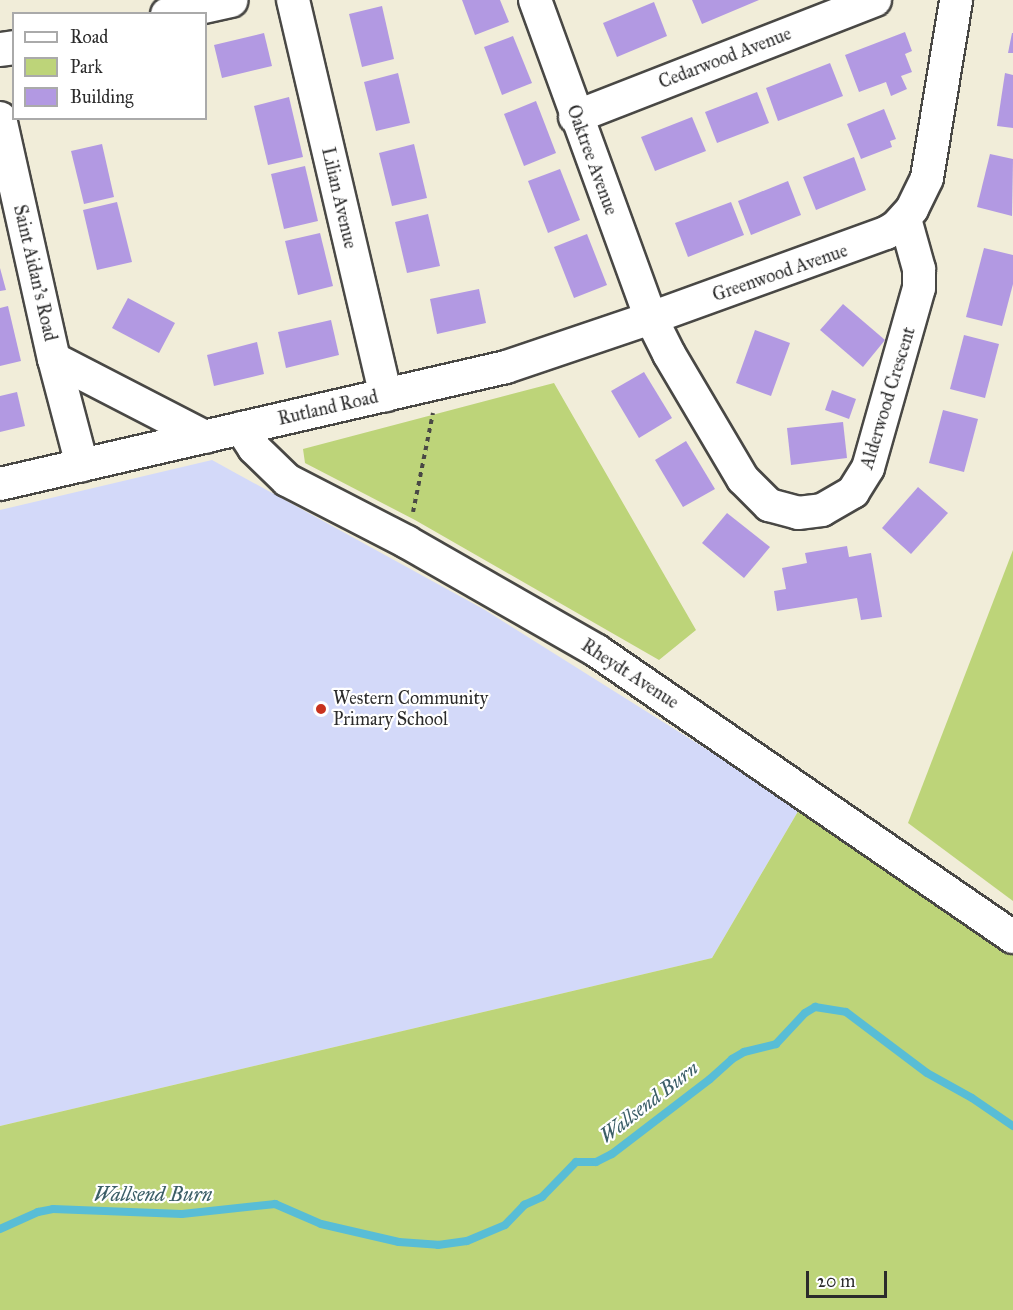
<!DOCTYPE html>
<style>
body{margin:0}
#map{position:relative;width:1013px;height:1310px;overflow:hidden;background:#f1edd9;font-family:"IM FELL Great Primer",serif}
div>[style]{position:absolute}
.built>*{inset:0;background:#d3d9f9}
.green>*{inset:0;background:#bdd479}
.stream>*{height:8px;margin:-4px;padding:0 4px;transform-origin:4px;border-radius:4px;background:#58bdd6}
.building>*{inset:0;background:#b299e2}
.path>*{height:4px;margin-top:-2px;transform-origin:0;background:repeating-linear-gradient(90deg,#494845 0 4.5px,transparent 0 9px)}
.roads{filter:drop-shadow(2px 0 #494845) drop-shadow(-2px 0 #494845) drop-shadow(0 2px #494845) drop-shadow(0 -2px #494845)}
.minor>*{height:32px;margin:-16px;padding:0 16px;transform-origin:16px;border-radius:16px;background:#fff}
.tertiary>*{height:33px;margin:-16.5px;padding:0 16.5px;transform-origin:16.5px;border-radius:16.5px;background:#fff}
.dots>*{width:16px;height:16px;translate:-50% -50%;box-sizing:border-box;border:3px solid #fff;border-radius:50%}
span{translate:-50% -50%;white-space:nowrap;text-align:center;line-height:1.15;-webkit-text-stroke:4.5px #fff;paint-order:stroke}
.street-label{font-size:18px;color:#2b2b2b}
.poi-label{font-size:18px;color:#2b2b2b}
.left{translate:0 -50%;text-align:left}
.water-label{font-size:20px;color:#3b5e67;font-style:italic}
.legend{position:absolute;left:12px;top:12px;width:195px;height:108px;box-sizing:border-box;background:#fff;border:2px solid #aaa;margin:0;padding:8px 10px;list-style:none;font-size:18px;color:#2b2b2b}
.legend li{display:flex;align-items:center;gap:12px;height:30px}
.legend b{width:30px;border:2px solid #aaa}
.scale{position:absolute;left:806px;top:1271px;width:81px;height:27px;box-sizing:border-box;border:3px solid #2b2b2b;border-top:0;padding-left:8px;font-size:18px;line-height:21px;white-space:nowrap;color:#2b2b2b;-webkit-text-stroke:4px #fff;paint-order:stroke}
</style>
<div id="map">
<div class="built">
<div style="clip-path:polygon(212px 460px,485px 610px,800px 808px,712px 958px,0 1126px,0 510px)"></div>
</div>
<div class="green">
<div style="clip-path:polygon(554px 383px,696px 630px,659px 660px,415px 520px,305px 463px,303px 449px)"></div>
<div style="clip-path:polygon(1013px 550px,1013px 901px,908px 823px)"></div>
<div style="clip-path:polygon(800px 808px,1013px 954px,1013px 1310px,0 1310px,0 1126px,712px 958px)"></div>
</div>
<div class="stream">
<div style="left:0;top:1229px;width:42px;rotate:-24.1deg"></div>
<div style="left:38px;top:1212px;width:15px;rotate:-11deg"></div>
<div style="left:53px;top:1209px;width:129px;rotate:2.2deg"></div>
<div style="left:182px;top:1214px;width:94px;rotate:-6.1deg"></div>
<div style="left:275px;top:1204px;width:50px;rotate:23.5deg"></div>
<div style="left:321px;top:1224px;width:80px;rotate:13deg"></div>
<div style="left:399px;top:1242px;width:39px;rotate:4deg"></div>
<div style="left:438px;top:1245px;width:29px;rotate:-8deg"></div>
<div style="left:467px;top:1241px;width:41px;rotate:-22.8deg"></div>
<div style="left:505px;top:1225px;width:28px;rotate:-46deg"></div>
<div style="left:524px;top:1205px;width:20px;rotate:-24deg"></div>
<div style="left:542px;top:1197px;width:49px;rotate:-45.8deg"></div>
<div style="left:576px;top:1162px;width:20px"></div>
<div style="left:596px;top:1162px;width:18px;rotate:-27deg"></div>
<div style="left:612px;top:1154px;width:123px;rotate:-37.4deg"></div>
<div style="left:710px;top:1079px;width:30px;rotate:-42deg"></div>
<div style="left:732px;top:1059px;width:14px;rotate:-30deg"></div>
<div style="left:744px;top:1052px;width:33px;rotate:-14deg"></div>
<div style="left:776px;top:1044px;width:42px;rotate:-46.9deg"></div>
<div style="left:805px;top:1013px;width:12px;rotate:-31deg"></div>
<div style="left:815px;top:1007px;width:31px;rotate:9deg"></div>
<div style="left:846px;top:1012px;width:101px;rotate:37deg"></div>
<div style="left:927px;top:1073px;width:51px;rotate:29.1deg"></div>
<div style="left:972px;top:1098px;width:50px;rotate:34.3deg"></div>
</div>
<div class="building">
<div style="clip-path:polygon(462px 0,500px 0,509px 22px,475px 35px)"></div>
<div style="clip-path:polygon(692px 0,759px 0,702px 24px)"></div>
<div style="clip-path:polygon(654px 2px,667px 36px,617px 57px,603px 23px)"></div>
<div style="clip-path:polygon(382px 6px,394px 59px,362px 67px,349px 14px)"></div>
<div style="clip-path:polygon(905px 32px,912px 51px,905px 54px,912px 72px,901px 76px,907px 89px,891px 96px,886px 82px,859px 92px,845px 55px)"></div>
<div style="clip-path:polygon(264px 33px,272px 66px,222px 78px,214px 45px)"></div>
<div style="clip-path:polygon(1012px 33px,1013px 33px,1013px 53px,1008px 53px)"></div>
<div style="clip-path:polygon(513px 36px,532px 83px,502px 95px,484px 47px)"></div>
<div style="clip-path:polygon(830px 63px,843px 96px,778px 121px,766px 88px)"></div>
<div style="clip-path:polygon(398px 73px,410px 123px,376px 131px,364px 82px)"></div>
<div style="clip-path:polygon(1005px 73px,1013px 75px,1013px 128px,997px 126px)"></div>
<div style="clip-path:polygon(757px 92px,769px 123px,717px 143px,705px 112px)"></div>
<div style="clip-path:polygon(289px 97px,303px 157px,268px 165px,254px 106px)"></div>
<div style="clip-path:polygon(536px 101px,556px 153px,524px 166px,504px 114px)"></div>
<div style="clip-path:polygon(884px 109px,896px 139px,890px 141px,892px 147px,861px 159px,847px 124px)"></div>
<div style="clip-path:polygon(692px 117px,706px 151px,655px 171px,641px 137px)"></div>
<div style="clip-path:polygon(102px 144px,114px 197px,84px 204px,71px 151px)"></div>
<div style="clip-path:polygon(414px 144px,427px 198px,392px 206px,379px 153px)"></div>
<div style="clip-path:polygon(990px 154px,1013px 159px,1012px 216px,977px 207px)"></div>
<div style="clip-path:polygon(854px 157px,866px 190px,816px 210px,803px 177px)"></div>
<div style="clip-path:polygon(305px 166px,318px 221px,284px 229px,271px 174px)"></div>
<div style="clip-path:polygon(560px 169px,580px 220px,548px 233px,528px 181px)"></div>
<div style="clip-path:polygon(788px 181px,801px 215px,751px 235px,738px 201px)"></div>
<div style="clip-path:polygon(117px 202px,132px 262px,97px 270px,83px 210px)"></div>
<div style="clip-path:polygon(731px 202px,744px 235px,688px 257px,675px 223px)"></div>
<div style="clip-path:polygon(428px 214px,440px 266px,407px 273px,395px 222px)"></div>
<div style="clip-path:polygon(320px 233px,333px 286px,298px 295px,285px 241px)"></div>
<div style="clip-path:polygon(587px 234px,607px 285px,574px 298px,554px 247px)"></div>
<div style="clip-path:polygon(984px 248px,1013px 255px,1013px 284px,1002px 326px,966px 317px)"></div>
<div style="clip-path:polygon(0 268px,6px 290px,0 291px)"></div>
<div style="clip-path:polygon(479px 289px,486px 323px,437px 334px,430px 299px)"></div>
<div style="clip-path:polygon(128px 298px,175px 323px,159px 353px,112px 328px)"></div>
<div style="clip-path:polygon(843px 304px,885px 340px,863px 367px,820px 330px)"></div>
<div style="clip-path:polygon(8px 306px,21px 361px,0 366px,0 308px)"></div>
<div style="clip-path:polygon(331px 320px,339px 355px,286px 368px,278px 332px)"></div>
<div style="clip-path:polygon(755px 330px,790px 343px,771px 396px,736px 383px)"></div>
<div style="clip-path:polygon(964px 335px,999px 344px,985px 398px,950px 389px)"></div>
<div style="clip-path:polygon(257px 342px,264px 374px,214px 386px,207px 355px)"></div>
<div style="clip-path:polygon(644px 372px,672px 418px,639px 438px,611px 391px)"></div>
<div style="clip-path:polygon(832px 390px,856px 399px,849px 419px,825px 410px)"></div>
<div style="clip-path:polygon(17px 392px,25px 426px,0 432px,0 396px)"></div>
<div style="clip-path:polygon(943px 410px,978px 419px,964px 472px,929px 463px)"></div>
<div style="clip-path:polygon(843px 422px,847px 458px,791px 465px,787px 428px)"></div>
<div style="clip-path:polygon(686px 441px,715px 489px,683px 507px,655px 460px)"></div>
<div style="clip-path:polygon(918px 487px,948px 513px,911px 554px,882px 528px)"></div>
<div style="clip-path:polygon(727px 513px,770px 547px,744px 578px,702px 543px)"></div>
<div style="clip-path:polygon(847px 546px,849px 557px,871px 553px,882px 617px,861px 620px,857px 598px,777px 611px,774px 591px,786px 589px,782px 568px,807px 563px,805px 553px)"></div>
</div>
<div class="path">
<div style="left:413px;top:512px;width:101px;rotate:-78.6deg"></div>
</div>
<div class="roads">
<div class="minor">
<div style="left:293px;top:0;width:406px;rotate:76.8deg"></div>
<div style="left:535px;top:0;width:338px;rotate:70deg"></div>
<div style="left:651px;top:318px;width:40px;rotate:63.4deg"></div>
<div style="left:669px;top:354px;width:145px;rotate:59.4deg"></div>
<div style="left:743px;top:479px;width:37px;rotate:45deg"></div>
<div style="left:769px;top:505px;width:30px;rotate:15deg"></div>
<div style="left:798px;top:513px;width:24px;rotate:-7deg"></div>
<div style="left:822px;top:510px;width:36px;rotate:-30deg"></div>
<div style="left:853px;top:492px;width:28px;rotate:-58deg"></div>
<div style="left:868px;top:468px;width:187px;rotate:-74.2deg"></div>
<div style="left:919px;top:288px;width:19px;rotate:-90deg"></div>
<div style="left:919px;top:269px;width:52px;rotate:-105.6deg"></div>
<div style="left:575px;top:117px;width:322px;rotate:-21.3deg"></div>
<div style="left:0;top:118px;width:247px;rotate:77.4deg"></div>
<div style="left:54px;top:359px;width:110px;rotate:75.2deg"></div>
<div style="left:54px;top:359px;width:170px;rotate:27.3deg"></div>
<div style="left:241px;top:428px;width:24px;rotate:57deg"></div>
<div style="left:254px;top:448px;width:46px;rotate:44.1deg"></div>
<div style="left:287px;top:480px;width:135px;rotate:27.3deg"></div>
<div style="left:407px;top:542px;width:219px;rotate:29.8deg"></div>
<div style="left:597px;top:651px;width:505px;rotate:34.51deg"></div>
<div style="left:0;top:484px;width:519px;rotate:-13.02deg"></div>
<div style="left:506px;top:367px;width:153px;rotate:-18.7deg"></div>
<div style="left:651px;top:318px;width:250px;rotate:-19.9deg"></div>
<div style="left:886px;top:233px;width:12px;rotate:-31deg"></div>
<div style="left:896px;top:227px;width:24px;rotate:-48deg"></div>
<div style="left:912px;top:209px;width:34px;rotate:-64deg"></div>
<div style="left:927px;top:178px;width:180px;rotate:-80.7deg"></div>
</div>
<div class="tertiary">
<div style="left:167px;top:14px;width:65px;rotate:-12.5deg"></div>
<div style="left:0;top:49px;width:14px;rotate:-8deg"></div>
</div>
</div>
<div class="dots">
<div style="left:321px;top:709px;background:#c8321e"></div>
</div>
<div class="street-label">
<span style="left:725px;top:58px;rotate:-21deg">Cedarwood Avenue</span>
<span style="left:592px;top:160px;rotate:70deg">Oaktree Avenue</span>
<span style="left:339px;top:198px;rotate:77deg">Lilian Avenue</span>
<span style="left:35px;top:273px;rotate:77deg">Saint Aidan's Road</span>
<span style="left:780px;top:273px;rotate:-19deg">Greenwood Avenue</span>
<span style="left:888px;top:398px;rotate:-73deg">Alderwood Crescent</span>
<span style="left:328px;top:408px;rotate:-13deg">Rutland Road</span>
<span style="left:630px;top:674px;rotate:33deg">Rheydt Avenue</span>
</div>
<div class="poi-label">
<span class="left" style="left:333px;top:709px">Western Community<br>Primary School</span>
</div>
<div class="water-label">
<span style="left:649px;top:1102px;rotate:-38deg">Wallsend Burn</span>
<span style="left:153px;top:1194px">Wallsend Burn</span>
</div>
<ul class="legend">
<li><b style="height:8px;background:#fff"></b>Road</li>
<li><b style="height:16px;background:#bdd479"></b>Park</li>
<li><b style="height:16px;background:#b299e2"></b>Building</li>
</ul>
<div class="scale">20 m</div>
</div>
